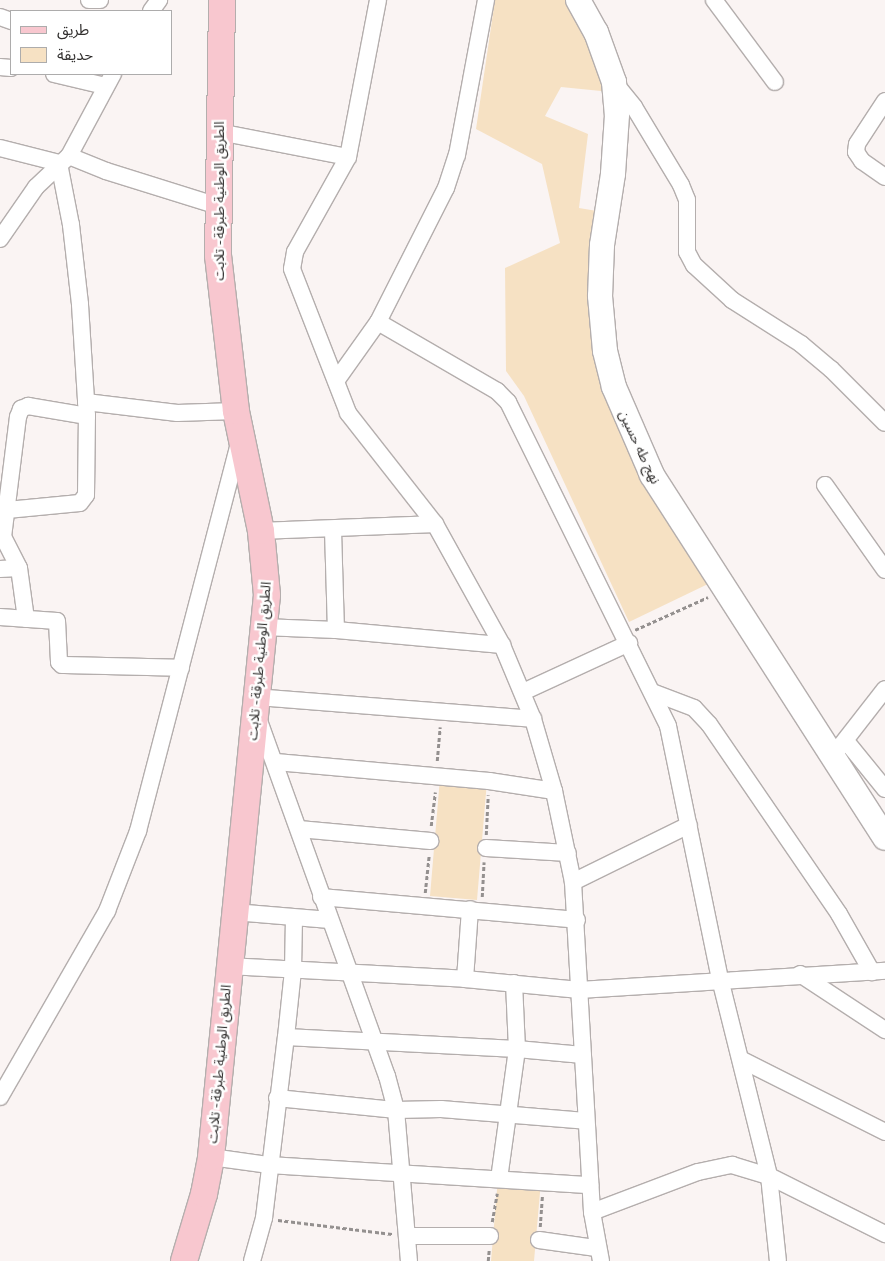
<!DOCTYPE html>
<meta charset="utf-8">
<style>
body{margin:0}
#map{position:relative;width:885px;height:1261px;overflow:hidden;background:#faf4f3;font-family:"PT Sans","Noto Sans Arabic",sans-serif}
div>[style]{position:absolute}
.green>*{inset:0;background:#f6e1c3}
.path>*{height:2.5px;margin-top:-1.25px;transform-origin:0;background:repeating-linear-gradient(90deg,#94908f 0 4px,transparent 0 6.5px)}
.roads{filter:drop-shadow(1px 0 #b4aead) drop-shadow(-1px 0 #b4aead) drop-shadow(0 1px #b4aead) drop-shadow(0 -1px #b4aead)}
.street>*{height:16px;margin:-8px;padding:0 8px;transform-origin:8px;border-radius:8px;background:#fff}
.secondary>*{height:24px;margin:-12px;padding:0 12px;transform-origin:12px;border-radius:12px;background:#fff}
.primary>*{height:26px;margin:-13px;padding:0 13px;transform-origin:13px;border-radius:13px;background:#f8c7cf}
span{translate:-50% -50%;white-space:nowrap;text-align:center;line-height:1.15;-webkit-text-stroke:5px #fff;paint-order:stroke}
.street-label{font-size:14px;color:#32302f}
.legend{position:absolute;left:10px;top:10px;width:162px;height:65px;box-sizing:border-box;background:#fff;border:1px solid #adacac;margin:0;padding:6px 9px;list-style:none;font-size:15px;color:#32302f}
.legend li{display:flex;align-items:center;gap:10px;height:25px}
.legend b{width:25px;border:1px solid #adacac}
</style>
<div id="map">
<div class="green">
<div style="clip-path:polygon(495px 0,574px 0,611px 92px,561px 87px,545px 116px,588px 134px,579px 208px,597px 211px,602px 357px,708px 584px,629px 622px,524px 396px,506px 371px,505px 268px,560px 243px,542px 164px,476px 129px)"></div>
<div style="clip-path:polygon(440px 778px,487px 781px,477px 900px,430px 896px)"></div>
<div style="clip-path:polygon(498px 1178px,541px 1181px,534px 1261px,491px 1261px)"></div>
</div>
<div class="path">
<div style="left:635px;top:630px;width:80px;rotate:-24.3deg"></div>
<div style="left:437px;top:761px;width:34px;rotate:-85deg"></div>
<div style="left:431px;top:826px;width:34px;rotate:-83deg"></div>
<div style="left:486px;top:835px;width:40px;rotate:-87.1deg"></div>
<div style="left:425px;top:893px;width:37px;rotate:-84deg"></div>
<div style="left:482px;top:897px;width:35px;rotate:-87deg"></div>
<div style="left:278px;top:1220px;width:115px;rotate:7deg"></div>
<div style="left:492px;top:1222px;width:29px;rotate:-80deg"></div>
<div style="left:540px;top:1227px;width:32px;rotate:-86deg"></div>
<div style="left:488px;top:1261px;width:11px;rotate:-85deg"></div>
</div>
<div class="roads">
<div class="street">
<div style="left:89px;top:0;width:11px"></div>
<div style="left:378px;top:0;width:160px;rotate:100.8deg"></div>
<div style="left:348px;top:157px;width:109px;rotate:119.2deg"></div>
<div style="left:295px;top:252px;width:17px;rotate:100deg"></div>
<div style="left:292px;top:269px;width:155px;rotate:68.7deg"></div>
<div style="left:348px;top:413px;width:141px;rotate:51.9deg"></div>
<div style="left:435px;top:524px;width:138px;rotate:61deg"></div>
<div style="left:502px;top:645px;width:80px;rotate:67.3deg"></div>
<div style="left:533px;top:719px;width:75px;rotate:73.7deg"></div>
<div style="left:554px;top:791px;width:93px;rotate:78.2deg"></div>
<div style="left:573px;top:882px;width:331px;rotate:86.7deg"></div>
<div style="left:592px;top:1212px;width:50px;rotate:79.6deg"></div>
<div style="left:714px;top:0;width:102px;rotate:53.4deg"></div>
<div style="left:151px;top:11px;width:14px;rotate:-54deg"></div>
<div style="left:0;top:17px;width:12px;rotate:20deg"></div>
<div style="left:0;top:67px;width:11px;rotate:5deg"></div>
<div style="left:54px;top:74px;width:52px;rotate:13.2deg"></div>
<div style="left:614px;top:82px;width:32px;rotate:51deg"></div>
<div style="left:634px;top:107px;width:91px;rotate:58.9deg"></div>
<div style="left:681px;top:185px;width:16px;rotate:68deg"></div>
<div style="left:687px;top:200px;width:52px;rotate:90deg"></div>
<div style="left:687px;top:252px;width:15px;rotate:62deg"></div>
<div style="left:694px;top:265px;width:52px;rotate:42.6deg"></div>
<div style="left:732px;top:300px;width:82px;rotate:32.5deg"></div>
<div style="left:801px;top:344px;width:39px;rotate:40deg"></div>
<div style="left:831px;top:369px;width:76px;rotate:45deg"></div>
<div style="left:885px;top:101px;width:51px;rotate:123.1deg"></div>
<div style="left:857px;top:144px;width:8px;rotate:97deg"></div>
<div style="left:856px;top:152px;width:11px;rotate:56deg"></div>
<div style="left:862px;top:161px;width:28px;rotate:35deg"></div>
<div style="left:219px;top:132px;width:131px;rotate:11deg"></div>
<div style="left:0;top:148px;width:61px;rotate:14.3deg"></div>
<div style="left:69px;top:156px;width:40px;rotate:22deg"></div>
<div style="left:106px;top:171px;width:117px;rotate:17.4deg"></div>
<div style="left:0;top:239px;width:63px;rotate:-55.3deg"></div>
<div style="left:36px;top:187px;width:45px;rotate:-43.2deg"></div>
<div style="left:69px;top:156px;width:93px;rotate:-61.8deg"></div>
<div style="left:378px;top:322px;width:138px;rotate:30.1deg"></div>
<div style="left:497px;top:391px;width:16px;rotate:45deg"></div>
<div style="left:508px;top:402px;width:361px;rotate:63.7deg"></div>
<div style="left:668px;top:726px;width:258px;rotate:78.4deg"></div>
<div style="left:720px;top:979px;width:203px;rotate:76deg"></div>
<div style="left:769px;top:1176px;width:85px;rotate:84deg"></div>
<div style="left:336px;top:381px;width:72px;rotate:-54.6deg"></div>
<div style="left:378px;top:322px;width:150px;rotate:-63.1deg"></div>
<div style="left:446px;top:188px;width:35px;rotate:-72deg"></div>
<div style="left:457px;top:155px;width:158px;rotate:-79.4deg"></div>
<div style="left:86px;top:402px;width:92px;rotate:6.9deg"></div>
<div style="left:177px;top:413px;width:59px;rotate:-1.9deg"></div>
<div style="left:825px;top:485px;width:104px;rotate:54.8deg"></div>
<div style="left:7px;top:510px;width:73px;rotate:-5.5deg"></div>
<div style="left:80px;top:503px;width:10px;rotate:-53deg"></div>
<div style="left:86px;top:495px;width:79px;rotate:-89.3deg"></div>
<div style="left:87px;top:416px;width:112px;rotate:-93.6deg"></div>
<div style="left:80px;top:304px;width:80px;rotate:-96.5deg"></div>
<div style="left:71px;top:225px;width:63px;rotate:-101deg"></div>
<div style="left:333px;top:530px;width:100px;rotate:88.3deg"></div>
<div style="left:261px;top:531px;width:174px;rotate:-2.3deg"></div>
<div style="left:0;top:569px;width:19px;rotate:-3deg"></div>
<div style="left:0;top:617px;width:57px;rotate:4deg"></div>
<div style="left:57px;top:621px;width:41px;rotate:87.2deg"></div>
<div style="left:59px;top:662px;width:4px;rotate:45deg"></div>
<div style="left:62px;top:665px;width:119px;rotate:1.4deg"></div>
<div style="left:26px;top:619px;width:51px;rotate:-97.8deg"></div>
<div style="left:19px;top:568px;width:35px;rotate:-117deg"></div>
<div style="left:3px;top:537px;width:121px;rotate:-82.9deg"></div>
<div style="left:18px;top:417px;width:9px;rotate:-69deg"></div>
<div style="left:21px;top:409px;width:8px;rotate:-23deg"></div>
<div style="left:28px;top:406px;width:60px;rotate:9.6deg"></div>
<div style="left:263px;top:627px;width:73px;rotate:2.4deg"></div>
<div style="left:336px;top:630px;width:167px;rotate:5.2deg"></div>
<div style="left:523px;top:692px;width:117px;rotate:-24.8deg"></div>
<div style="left:652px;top:692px;width:45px;rotate:20.9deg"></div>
<div style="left:694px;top:708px;width:22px;rotate:47deg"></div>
<div style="left:709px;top:724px;width:230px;rotate:55.6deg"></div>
<div style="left:839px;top:914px;width:67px;rotate:60.4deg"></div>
<div style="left:256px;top:697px;width:278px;rotate:4.5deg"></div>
<div style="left:258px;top:718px;width:381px;rotate:70.2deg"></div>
<div style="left:387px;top:1076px;width:35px;rotate:75deg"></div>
<div style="left:396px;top:1110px;width:152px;rotate:85.1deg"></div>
<div style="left:846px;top:741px;width:62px;rotate:50.9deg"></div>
<div style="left:832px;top:757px;width:86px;rotate:-52.1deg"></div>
<div style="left:276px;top:762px;width:214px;rotate:5.1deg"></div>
<div style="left:489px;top:781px;width:66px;rotate:8.7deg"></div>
<div style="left:299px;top:829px;width:132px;rotate:5.2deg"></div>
<div style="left:486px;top:848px;width:82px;rotate:3.5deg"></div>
<div style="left:573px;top:882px;width:129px;rotate:-26.2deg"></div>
<div style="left:321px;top:897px;width:257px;rotate:5.1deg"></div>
<div style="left:234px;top:912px;width:96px;rotate:4.8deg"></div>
<div style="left:228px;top:966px;width:237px;rotate:3.1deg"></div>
<div style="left:465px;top:979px;width:115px;rotate:5.5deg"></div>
<div style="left:579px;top:990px;width:307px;rotate:-3.6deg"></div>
<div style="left:800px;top:974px;width:102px;rotate:33.4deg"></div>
<div style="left:465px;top:979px;width:70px;rotate:-85.9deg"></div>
<div style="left:286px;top:1037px;width:231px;rotate:3deg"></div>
<div style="left:517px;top:1049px;width:66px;rotate:5.2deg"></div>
<div style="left:742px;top:1060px;width:160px;rotate:26.7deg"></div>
<div style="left:0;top:1097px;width:215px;rotate:-60.1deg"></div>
<div style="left:107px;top:911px;width:86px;rotate:-68.8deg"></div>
<div style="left:138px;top:831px;width:400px;rotate:-75.4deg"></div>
<div style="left:277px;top:1098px;width:120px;rotate:5.8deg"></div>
<div style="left:396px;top:1110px;width:45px;rotate:-1.3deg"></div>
<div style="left:441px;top:1109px;width:145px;rotate:4.7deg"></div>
<div style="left:211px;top:1157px;width:59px;rotate:7.9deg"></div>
<div style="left:269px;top:1165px;width:322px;rotate:3.6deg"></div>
<div style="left:499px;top:1179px;width:131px;rotate:-82.1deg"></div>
<div style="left:517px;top:1049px;width:66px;rotate:-92.6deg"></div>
<div style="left:592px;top:1212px;width:113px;rotate:-20.7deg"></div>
<div style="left:698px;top:1172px;width:35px;rotate:-12deg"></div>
<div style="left:732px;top:1165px;width:39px;rotate:17deg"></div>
<div style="left:769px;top:1176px;width:130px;rotate:26.6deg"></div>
<div style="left:408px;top:1236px;width:82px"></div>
<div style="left:539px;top:1240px;width:58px;rotate:8deg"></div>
<div style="left:252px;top:1261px;width:45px;rotate:-74.4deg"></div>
<div style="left:264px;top:1218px;width:182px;rotate:-83.1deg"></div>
<div style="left:286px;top:1037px;width:67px;rotate:-84deg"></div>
<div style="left:293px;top:970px;width:51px;rotate:-88.9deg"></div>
</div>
<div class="secondary">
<div style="left:578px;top:0;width:37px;rotate:61deg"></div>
<div style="left:596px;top:32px;width:53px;rotate:70.2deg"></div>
<div style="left:614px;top:82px;width:33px;rotate:85deg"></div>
<div style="left:617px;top:115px;width:59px;rotate:93.9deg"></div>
<div style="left:613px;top:174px;width:72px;rotate:98.8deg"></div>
<div style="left:602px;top:245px;width:51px;rotate:92.2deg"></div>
<div style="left:600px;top:296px;width:55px;rotate:84.8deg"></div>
<div style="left:605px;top:351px;width:37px;rotate:76deg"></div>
<div style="left:614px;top:387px;width:96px;rotate:66.6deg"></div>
<div style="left:652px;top:475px;width:431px;rotate:57.3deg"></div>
</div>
<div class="primary">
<div style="left:184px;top:1261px;width:70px;rotate:-73.4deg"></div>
<div style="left:204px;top:1194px;width:38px;rotate:-79deg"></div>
<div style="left:211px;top:1157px;width:565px;rotate:-84.31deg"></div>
<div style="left:267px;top:595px;width:64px;rotate:-95.4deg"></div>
<div style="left:261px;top:531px;width:123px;rotate:-101.8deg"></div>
<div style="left:236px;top:411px;width:156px;rotate:-96.6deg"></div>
<div style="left:218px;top:256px;width:256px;rotate:-89.1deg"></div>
</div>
</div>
<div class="street-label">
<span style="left:219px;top:201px;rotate:-90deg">الطريق الوطنية طبرقة - تلابت</span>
<span style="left:640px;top:447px;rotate:65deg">نهج طه حسين</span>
<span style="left:259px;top:661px;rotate:-85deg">الطريق الوطنية طبرقة - تلابت</span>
<span style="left:219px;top:1064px;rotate:-85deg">الطريق الوطنية طبرقة - تلابت</span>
</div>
<ul class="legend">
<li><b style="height:6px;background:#f8c7cf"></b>طريق</li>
<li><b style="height:14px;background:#f6e1c3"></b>حديقة</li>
</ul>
</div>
